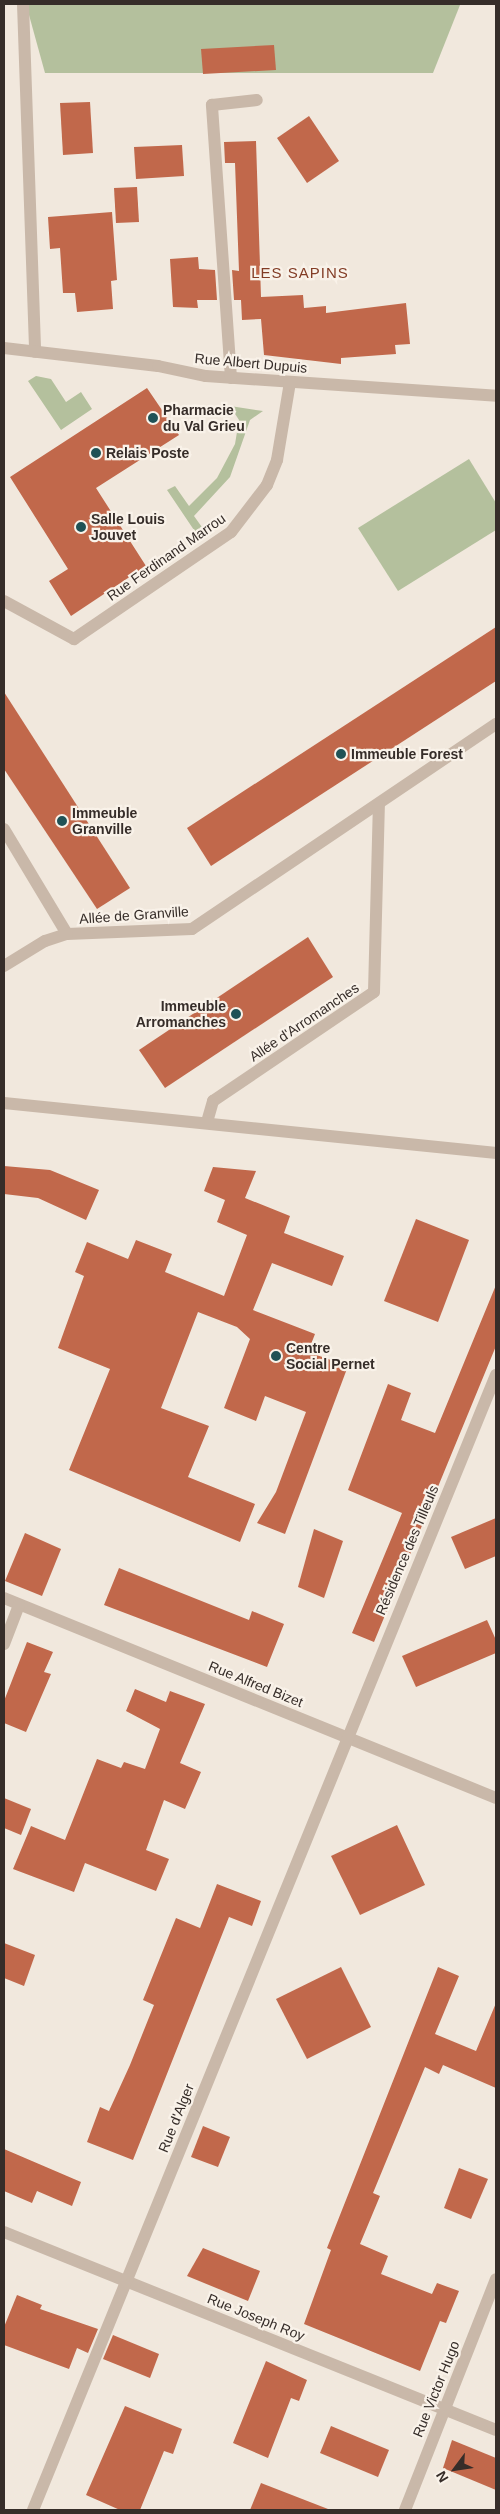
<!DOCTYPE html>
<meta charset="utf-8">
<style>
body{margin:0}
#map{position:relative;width:500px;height:2514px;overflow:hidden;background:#f1e8dd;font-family:Arial,sans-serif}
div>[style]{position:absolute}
.green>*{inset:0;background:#b4c09d}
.building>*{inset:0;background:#c1684b}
.minor>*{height:12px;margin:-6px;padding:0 6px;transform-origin:6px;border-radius:6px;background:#c9b8a9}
.tertiary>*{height:12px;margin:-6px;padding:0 6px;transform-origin:6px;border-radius:6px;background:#c9b8a9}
.dots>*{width:14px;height:14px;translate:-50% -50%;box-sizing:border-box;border:2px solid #f9f2e9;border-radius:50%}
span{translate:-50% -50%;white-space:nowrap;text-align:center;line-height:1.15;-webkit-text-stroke:4.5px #f9f2e9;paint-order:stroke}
.street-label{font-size:14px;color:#362d29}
.poi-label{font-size:14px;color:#362d29;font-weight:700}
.left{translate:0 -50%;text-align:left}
.right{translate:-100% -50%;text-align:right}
.neighbourhood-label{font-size:15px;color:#823c25;letter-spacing:1px}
.frame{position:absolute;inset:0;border:5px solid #362d29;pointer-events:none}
.north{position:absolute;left:430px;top:2444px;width:50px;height:50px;-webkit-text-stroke:4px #f9f2e9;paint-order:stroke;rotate:239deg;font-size:14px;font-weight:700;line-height:20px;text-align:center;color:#362d29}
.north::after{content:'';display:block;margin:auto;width:18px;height:22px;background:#362d29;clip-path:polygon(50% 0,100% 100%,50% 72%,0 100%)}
</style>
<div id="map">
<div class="green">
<div style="clip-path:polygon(26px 4px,459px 4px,460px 5px,433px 73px,45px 73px)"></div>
<div style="clip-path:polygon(36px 376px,51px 379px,66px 402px,81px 392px,92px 409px,61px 430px,28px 381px)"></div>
<div style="clip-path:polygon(230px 406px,263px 411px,250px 420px,230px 477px,194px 516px,204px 530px,198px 536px,167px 490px,175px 486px,189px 506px,217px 478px,235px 444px,239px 420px)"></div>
<div style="clip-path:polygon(469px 459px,496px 503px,496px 530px,398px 591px,358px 528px)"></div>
</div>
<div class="building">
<div style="clip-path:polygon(274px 45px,276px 70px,203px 74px,201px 49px)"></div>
<div style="clip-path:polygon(90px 102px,93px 153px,63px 155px,60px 103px)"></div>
<div style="clip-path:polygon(309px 116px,339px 161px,307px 183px,277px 138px)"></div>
<div style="clip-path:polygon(256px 141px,261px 297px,303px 295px,304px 308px,326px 306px,326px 313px,406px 303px,410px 344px,395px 345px,396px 354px,341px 358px,341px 364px,264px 355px,261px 319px,242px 320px,241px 300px,234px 300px,232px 270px,239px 271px,235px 163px,225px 163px,224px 142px)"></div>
<div style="clip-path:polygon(182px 145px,184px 176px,136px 179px,134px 147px)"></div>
<div style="clip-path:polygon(137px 187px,139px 222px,116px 223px,114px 188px)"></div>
<div style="clip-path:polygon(112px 212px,117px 280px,111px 281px,113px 309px,77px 312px,75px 293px,63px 293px,60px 248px,50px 249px,48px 217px)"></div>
<div style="clip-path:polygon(198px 257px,199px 269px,215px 270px,217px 300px,197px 300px,198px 308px,173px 307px,170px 259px)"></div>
<div style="clip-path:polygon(147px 388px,179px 435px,96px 488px,146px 566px,71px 616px,49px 581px,68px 569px,10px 477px)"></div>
<div style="clip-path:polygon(496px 627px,496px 681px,211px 866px,187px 828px)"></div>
<div style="clip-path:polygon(4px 692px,130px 888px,97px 909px,4px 769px)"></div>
<div style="clip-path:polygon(308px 937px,333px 977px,165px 1088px,139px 1050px)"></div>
<div style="clip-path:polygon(4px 1166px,50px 1170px,99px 1190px,86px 1220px,38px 1198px,4px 1194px)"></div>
<div style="clip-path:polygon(213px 1167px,256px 1171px,245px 1198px,290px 1216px,284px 1233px,344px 1256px,332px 1286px,272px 1263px,253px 1310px,315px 1334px,308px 1352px,348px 1366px,285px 1534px,257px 1523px,276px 1492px,306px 1412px,265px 1396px,256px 1421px,224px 1408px,250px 1339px,237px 1327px,198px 1312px,161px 1408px,209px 1426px,188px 1477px,255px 1504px,240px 1542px,69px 1470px,110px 1369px,58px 1348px,84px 1276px,75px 1272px,87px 1242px,128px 1259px,136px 1240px,172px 1254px,165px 1272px,224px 1296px,247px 1235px,217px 1222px,225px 1200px,204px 1191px)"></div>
<div style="clip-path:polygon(416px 1219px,469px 1240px,438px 1322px,384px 1301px)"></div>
<div style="clip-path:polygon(496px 1285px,496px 1346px,374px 1642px,352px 1633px,402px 1513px,348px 1490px,388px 1384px,411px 1393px,401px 1420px,435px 1433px)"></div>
<div style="clip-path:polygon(496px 1518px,496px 1556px,465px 1569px,451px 1537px)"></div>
<div style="clip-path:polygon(314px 1529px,343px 1541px,324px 1598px,298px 1587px)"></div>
<div style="clip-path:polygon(25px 1533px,61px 1549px,42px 1596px,5px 1581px)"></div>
<div style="clip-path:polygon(119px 1568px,249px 1620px,252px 1611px,284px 1624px,267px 1667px,104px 1605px)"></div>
<div style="clip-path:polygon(487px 1620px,496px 1640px,496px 1653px,416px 1687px,402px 1656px)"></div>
<div style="clip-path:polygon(27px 1642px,53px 1652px,44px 1672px,51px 1674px,26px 1732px,4px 1723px,4px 1701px)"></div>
<div style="clip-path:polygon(135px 1689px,166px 1702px,170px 1691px,205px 1704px,180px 1763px,201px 1772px,185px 1809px,164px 1800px,146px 1850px,169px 1859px,156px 1891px,85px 1863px,74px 1892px,13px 1869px,31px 1826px,65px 1840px,97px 1759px,121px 1768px,124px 1762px,145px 1769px,160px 1729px,126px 1711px)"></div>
<div style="clip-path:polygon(4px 1798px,31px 1809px,21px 1835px,4px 1828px)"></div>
<div style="clip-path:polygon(397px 1825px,425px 1885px,360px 1915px,331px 1856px)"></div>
<div style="clip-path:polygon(217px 1884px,261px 1901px,252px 1926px,229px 1917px,133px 2160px,87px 2142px,100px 2107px,109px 2111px,130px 2065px,154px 2005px,143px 2000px,176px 1918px,200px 1928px)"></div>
<div style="clip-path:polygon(4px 1943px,35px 1955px,24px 1986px,4px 1978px)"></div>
<div style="clip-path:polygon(341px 1967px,371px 2027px,307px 2059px,276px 1999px)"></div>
<div style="clip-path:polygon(438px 1967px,459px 1976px,435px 2034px,476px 2051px,496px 2003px,496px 2088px,443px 2065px,439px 2074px,425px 2067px,373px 2193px,380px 2196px,360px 2244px,388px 2256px,381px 2274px,432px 2294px,437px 2283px,459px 2291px,446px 2323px,440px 2321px,420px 2371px,304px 2324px,331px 2250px,327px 2248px)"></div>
<div style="clip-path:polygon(203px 2126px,230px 2137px,218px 2167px,191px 2157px)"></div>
<div style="clip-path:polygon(4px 2149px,81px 2182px,72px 2206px,37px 2191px,32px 2203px,4px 2191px)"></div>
<div style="clip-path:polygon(459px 2168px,488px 2179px,471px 2219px,444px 2208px)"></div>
<div style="clip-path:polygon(203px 2248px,260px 2271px,248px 2301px,187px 2276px)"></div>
<div style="clip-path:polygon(17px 2295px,42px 2305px,40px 2309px,98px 2329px,88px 2353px,77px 2348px,69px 2369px,4px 2345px,4px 2327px)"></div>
<div style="clip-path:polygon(113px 2335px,159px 2354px,150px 2378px,103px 2359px)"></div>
<div style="clip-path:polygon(266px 2361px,307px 2380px,299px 2401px,291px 2398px,268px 2458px,233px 2443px)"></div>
<div style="clip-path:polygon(125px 2406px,182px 2429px,173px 2454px,164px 2451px,140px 2510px,120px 2510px,86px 2495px)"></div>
<div style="clip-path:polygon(331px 2426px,389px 2450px,378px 2477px,320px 2453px)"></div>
<div style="clip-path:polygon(452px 2440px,496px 2458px,496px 2490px,443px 2468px)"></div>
<div style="clip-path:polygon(261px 2483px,328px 2509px,328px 2510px,250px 2510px)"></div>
</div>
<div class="minor">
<div style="left:23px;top:4px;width:348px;rotate:88deg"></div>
<div style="left:4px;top:348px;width:155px;rotate:6.7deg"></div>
<div style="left:158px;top:366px;width:49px;rotate:11.8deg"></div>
<div style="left:206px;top:376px;width:291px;rotate:3.9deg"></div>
<div style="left:231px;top:378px;width:274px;rotate:-94deg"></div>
<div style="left:212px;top:105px;width:45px;rotate:-6.3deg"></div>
<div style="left:4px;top:601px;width:80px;rotate:28.5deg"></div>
<div style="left:74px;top:639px;width:190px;rotate:-34.3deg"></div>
<div style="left:231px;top:532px;width:59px;rotate:-52.5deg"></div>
<div style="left:267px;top:485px;width:27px;rotate:-68deg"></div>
<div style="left:277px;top:460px;width:79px;rotate:-80.5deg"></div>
<div style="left:4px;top:829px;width:122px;rotate:59deg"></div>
<div style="left:67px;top:934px;width:125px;rotate:-2.3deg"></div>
<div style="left:192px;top:929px;width:367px;rotate:-34deg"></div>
<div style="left:4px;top:966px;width:48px;rotate:-31.4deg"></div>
<div style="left:45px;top:941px;width:23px;rotate:-18deg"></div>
<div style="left:207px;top:1122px;width:22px;rotate:-74deg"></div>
<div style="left:213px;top:1101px;width:194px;rotate:-34.1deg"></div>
<div style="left:374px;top:992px;width:187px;rotate:-88.5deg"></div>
<div style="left:4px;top:1598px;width:531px;rotate:22.12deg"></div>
<div style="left:4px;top:1644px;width:42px;rotate:-69deg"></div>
<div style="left:4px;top:2232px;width:530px;rotate:21.92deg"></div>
<div style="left:33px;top:2510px;width:1226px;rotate:-67.81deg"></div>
<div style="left:405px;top:2510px;width:248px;rotate:-68.5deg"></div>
</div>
<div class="tertiary">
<div style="left:4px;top:1103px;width:495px;rotate:5.8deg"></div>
</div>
<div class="dots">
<div style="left:153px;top:418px;background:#205256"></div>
<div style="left:96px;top:453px;background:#205256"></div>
<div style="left:81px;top:527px;background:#205256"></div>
<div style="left:341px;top:754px;background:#205256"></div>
<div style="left:62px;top:821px;background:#205256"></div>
<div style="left:236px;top:1014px;background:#205256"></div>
<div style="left:276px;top:1356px;background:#205256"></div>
</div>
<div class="street-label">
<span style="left:251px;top:363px;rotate:5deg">Rue Albert Dupuis</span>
<span style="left:166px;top:557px;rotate:-35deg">Rue Ferdinand Marrou</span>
<span style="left:134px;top:915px;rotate:-4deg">Allée de Granville</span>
<span style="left:304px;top:1022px;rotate:-34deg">Allée d'Arromanches</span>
<span style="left:407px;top:1550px;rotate:-67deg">Résidence des Tilleuls</span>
<span style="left:256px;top:1684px;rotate:22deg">Rue Alfred Bizet</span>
<span style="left:176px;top:2118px;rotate:-68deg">Rue d'Alger</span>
<span style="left:256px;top:2317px;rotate:22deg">Rue Joseph Roy</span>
<span style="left:436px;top:2389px;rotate:-68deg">Rue Victor Hugo</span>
</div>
<div class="poi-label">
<span class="left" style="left:163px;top:418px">Pharmacie<br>du Val Grieu</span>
<span class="left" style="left:106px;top:453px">Relais Poste</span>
<span class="left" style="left:91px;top:527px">Salle Louis<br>Jouvet</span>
<span class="left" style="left:351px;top:754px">Immeuble Forest</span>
<span class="left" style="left:72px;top:821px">Immeuble<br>Granville</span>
<span class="right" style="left:226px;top:1014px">Immeuble<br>Arromanches</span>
<span class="left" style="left:286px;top:1356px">Centre<br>Social Pernet</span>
</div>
<div class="neighbourhood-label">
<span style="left:300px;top:273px">LES SAPINS</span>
</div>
<div class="frame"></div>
<div class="north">N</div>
</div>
